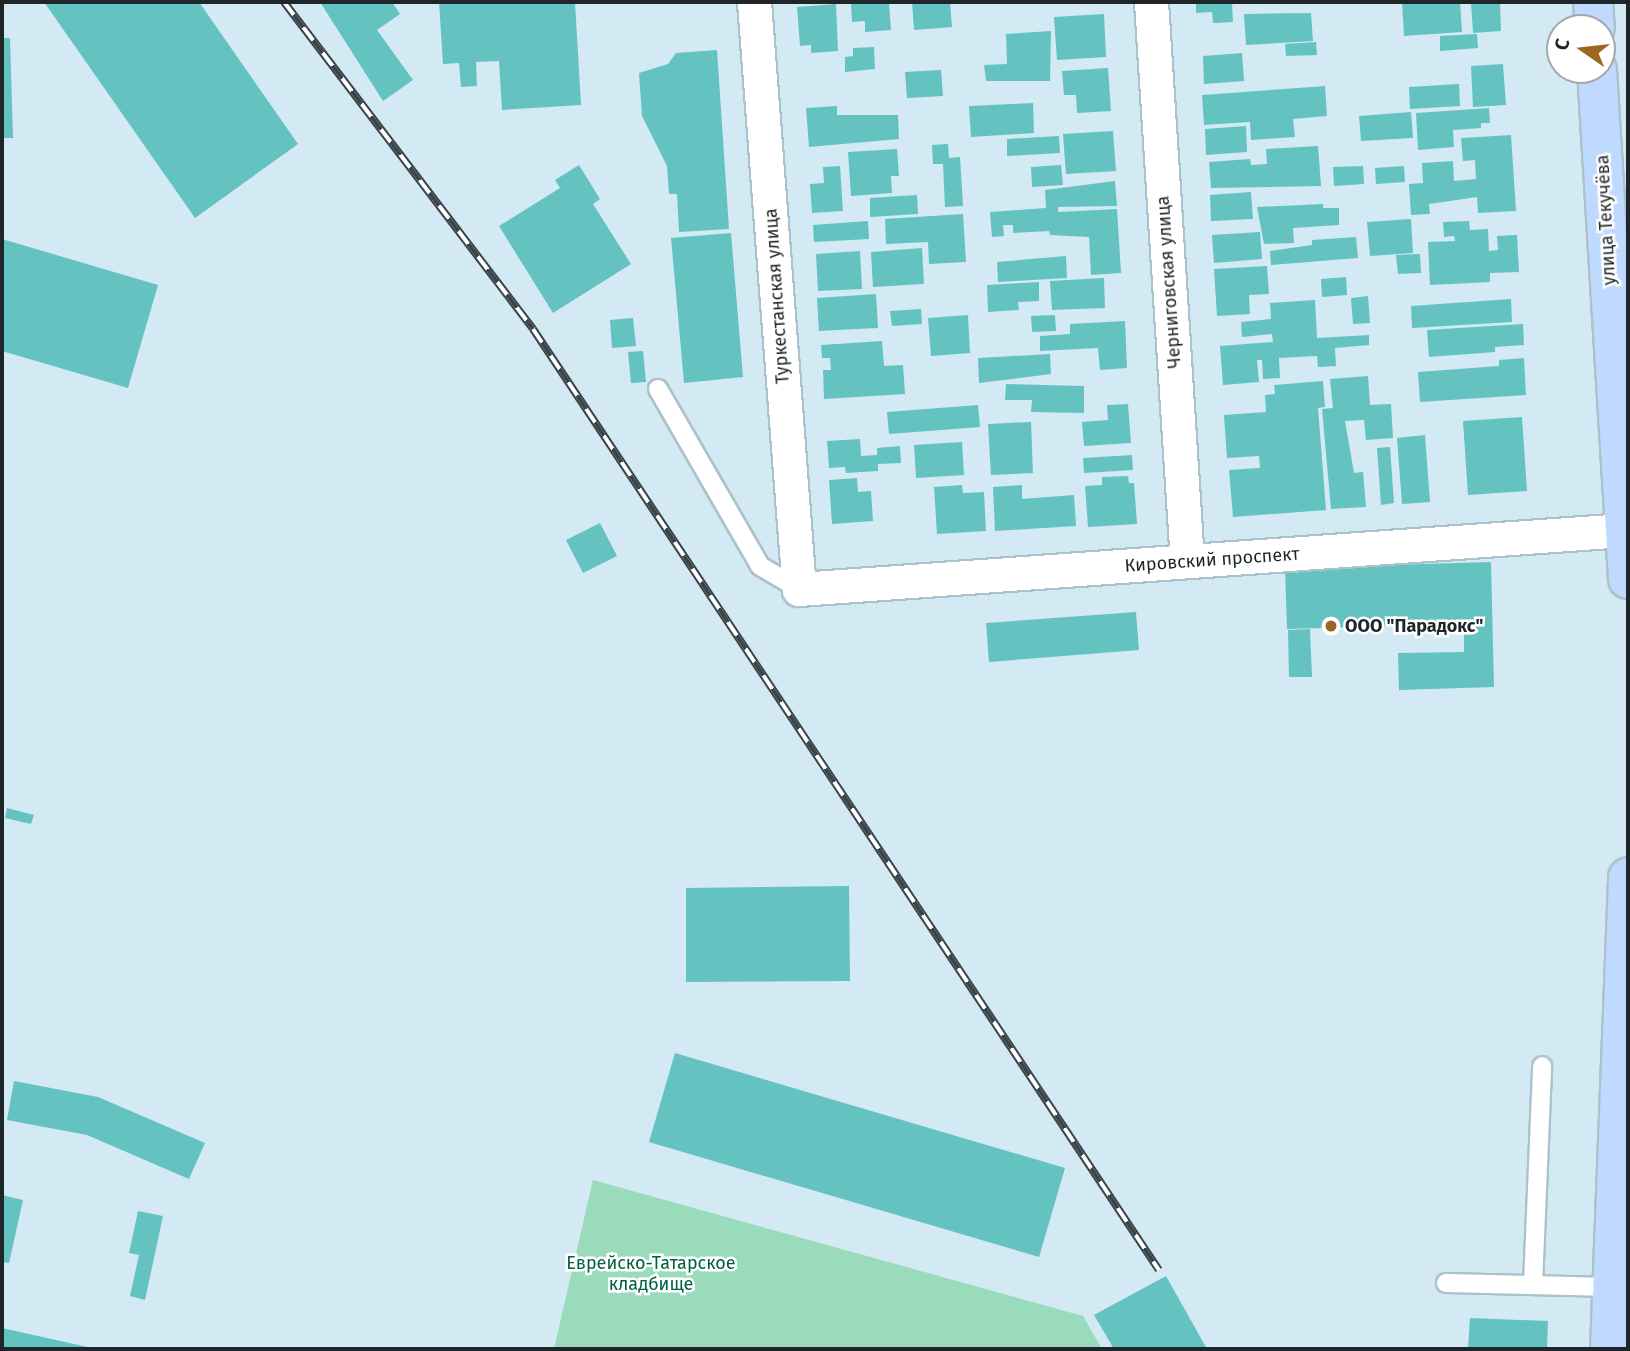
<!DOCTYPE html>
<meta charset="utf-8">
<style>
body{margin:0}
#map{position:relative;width:1630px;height:1351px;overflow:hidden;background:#d3e9f3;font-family:"Fira Sans",sans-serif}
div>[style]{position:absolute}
.green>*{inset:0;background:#99dbba}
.building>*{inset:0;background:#64c3c1}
.roads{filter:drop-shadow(2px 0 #acc2cb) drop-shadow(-2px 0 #acc2cb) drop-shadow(0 2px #acc2cb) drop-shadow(0 -2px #acc2cb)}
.service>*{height:18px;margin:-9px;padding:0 9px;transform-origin:9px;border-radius:9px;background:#fff}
.minor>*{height:33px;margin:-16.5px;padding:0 16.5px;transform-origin:16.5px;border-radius:16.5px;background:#fff}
.primary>*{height:38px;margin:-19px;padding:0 19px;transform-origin:19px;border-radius:19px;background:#c0d9fe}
.rail>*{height:8px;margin-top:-4px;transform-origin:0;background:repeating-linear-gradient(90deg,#fff 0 16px,#3a4449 0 32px);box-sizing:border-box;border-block:2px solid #3a4449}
.dots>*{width:19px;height:19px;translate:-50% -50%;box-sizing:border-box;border:4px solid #fff;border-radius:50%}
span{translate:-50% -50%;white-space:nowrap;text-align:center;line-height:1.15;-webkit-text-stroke:5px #fff;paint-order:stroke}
.street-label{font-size:18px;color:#1e262a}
.poi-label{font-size:18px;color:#1e262a;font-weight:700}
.left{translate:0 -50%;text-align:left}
.park-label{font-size:18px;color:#006040}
.frame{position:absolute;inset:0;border:4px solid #1e262a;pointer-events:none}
.north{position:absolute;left:1546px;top:14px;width:70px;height:70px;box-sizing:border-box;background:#fff;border:2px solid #a5a8aa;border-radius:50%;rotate:284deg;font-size:19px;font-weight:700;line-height:28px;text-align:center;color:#1e262a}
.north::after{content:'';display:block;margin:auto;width:24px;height:32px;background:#9d6522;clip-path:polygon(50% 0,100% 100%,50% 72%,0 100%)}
</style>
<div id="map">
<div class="green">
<div style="clip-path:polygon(593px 1180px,1083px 1316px,1102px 1349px,554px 1349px)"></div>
</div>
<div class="building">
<div style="clip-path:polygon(44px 2px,199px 2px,298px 144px,195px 218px)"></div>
<div style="clip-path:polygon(320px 2px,392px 2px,400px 14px,377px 30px,413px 80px,383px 101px)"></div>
<div style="clip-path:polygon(439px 2px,575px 2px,581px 105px,502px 110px,499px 61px,476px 62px,477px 86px,461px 87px,459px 63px,443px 64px)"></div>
<div style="clip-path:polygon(889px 2px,891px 30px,865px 32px,865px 21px,852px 22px,851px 3px)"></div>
<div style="clip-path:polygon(912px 2px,950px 2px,952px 27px,914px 30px)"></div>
<div style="clip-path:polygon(1196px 2px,1232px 2px,1233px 22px,1213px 23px,1212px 12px,1196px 13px)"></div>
<div style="clip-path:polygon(1402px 2px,1460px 2px,1462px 32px,1404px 36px)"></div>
<div style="clip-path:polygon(1471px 2px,1500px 2px,1501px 31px,1473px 33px)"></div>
<div style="clip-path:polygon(836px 4px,838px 51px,811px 53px,811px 45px,800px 46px,797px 7px)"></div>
<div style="clip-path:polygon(1311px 13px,1313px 41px,1246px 45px,1244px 14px)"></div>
<div style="clip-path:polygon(1104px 14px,1106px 57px,1057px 60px,1054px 17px)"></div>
<div style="clip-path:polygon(1051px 31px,1050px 81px,986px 81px,984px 65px,1007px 64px,1006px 34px)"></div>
<div style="clip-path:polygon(1477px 34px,1478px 48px,1440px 51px,1440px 36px)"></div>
<div style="clip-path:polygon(2px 38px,10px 38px,13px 138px,2px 138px)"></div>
<div style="clip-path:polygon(1316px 42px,1317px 55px,1286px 56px,1285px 44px)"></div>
<div style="clip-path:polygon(874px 47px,875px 69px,845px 72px,845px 57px,853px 56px,853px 48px)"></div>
<div style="clip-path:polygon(717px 50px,729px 229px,679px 232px,677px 194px,669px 194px,667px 166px,642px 116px,639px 73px,668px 64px,676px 53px)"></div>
<div style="clip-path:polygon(1242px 53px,1244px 81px,1204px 84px,1203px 56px)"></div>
<div style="clip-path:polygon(1503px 64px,1506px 105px,1473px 107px,1471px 66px)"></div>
<div style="clip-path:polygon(1108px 68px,1111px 111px,1077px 113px,1076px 95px,1064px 95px,1062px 71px)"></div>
<div style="clip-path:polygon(941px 70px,943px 96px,907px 98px,905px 72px)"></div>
<div style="clip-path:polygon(1459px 84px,1460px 106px,1410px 109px,1409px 87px)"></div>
<div style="clip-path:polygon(1325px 86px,1327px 116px,1293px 119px,1295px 137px,1251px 140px,1250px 122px,1204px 125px,1202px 95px)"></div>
<div style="clip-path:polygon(1033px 103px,1034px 133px,971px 137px,969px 106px)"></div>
<div style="clip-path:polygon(837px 106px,837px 115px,898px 115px,899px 139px,809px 147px,806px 108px)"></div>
<div style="clip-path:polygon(1489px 108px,1490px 123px,1481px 123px,1481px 128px,1453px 130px,1454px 147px,1418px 150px,1416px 113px)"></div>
<div style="clip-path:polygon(1411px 112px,1413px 138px,1361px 141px,1359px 116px)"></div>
<div style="clip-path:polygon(1246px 126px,1247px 152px,1206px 155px,1205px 129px)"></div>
<div style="clip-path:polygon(1113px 131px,1116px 171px,1066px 174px,1063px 134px)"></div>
<div style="clip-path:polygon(1511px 135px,1516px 211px,1478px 213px,1477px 197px,1429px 204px,1430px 214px,1411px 215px,1409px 184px,1423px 183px,1422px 163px,1453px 161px,1454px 181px,1476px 179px,1475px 160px,1463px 161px,1461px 138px)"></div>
<div style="clip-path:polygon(1059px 136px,1060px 153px,1007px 156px,1007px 139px)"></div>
<div style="clip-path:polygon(948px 144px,949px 158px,960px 157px,963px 206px,945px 207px,943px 164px,933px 164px,932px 145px)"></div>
<div style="clip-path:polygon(1318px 146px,1321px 186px,1211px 188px,1209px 162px,1250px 159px,1251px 165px,1267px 164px,1266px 149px)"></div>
<div style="clip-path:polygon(897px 149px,899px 176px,891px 176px,892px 193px,851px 196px,848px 152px)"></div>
<div style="clip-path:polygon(579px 165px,600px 199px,593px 204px,631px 264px,553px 313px,499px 226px,560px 188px,555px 180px)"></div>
<div style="clip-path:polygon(1061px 165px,1063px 185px,1032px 187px,1031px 167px)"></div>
<div style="clip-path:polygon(840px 166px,843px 211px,812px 213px,810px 184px,824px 183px,823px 167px)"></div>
<div style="clip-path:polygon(1363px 166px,1364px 184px,1334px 186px,1333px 167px)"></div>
<div style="clip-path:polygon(1404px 166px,1405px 182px,1376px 184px,1375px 168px)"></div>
<div style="clip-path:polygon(1115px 181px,1117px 206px,1058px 207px,1058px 212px,1117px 209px,1121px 273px,1091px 275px,1089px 237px,1050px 235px,1049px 231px,1013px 233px,1013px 225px,1003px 225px,1004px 236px,992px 237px,990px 212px,1046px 208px,1045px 190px)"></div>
<div style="clip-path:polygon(1251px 192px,1253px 219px,1211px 221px,1210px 195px)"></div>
<div style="clip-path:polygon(917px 195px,918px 214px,870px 217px,870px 198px)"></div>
<div style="clip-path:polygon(1323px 204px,1323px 208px,1339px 208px,1339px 225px,1293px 228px,1294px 243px,1264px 244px,1257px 207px)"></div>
<div style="clip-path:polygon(963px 214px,966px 262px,929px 264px,928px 242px,886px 244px,885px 219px)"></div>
<div style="clip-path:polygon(1411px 219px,1413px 253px,1370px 256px,1367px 222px)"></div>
<div style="clip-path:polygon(868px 221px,869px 239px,814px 242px,813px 225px)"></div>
<div style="clip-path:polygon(1469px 221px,1470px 230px,1488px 229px,1489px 251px,1498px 250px,1497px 236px,1517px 235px,1519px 272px,1490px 273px,1490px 282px,1430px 285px,1428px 242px,1455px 241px,1454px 236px,1444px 237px,1443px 222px)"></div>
<div style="clip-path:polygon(1260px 232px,1262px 259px,1214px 263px,1212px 235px)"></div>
<div style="clip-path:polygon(731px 233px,743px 377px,684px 383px,671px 238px)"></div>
<div style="clip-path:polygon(1356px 237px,1358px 258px,1271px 265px,1270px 251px,1312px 245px,1312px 240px)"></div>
<div style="clip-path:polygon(2px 239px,158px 285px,128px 388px,2px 351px)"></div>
<div style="clip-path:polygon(922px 248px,924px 284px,873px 287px,871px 252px)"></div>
<div style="clip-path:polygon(860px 251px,862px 289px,818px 291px,816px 254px)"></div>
<div style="clip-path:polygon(1420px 254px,1421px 273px,1398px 274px,1396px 255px)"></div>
<div style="clip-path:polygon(1066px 256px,1067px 278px,998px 282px,997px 262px)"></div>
<div style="clip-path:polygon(1267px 266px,1269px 294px,1249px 295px,1250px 314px,1217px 316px,1214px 269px)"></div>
<div style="clip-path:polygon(1346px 277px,1347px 295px,1322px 297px,1321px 279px)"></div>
<div style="clip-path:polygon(1104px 278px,1105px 308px,1052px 310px,1050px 281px)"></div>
<div style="clip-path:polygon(1039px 282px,1039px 301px,1018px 302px,1019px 310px,988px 312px,987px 285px)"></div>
<div style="clip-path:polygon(876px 294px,878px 328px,819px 331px,817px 298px)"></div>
<div style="clip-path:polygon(1368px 296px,1370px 323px,1353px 324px,1351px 298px)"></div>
<div style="clip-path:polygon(1511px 299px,1512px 322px,1412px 328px,1411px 306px)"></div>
<div style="clip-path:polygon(1315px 300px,1317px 338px,1369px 335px,1369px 345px,1335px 348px,1336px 366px,1318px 367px,1317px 356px,1279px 358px,1280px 378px,1263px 379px,1262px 360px,1257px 360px,1259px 382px,1223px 385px,1220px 346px,1273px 342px,1272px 334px,1242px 337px,1241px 322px,1271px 319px,1270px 303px)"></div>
<div style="clip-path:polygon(921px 309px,922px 324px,892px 326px,890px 311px)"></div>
<div style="clip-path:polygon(968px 315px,970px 353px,931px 356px,928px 318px)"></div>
<div style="clip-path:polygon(1055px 315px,1056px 331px,1032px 332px,1031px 316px)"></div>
<div style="clip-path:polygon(633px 318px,636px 346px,612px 348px,610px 320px)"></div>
<div style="clip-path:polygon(1125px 321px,1127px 368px,1100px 370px,1098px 348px,1040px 351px,1040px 336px,1070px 334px,1070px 324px)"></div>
<div style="clip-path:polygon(1523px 324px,1524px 345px,1495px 347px,1495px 352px,1429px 357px,1427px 330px)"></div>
<div style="clip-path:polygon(882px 341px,884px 366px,903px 365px,905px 394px,824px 399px,823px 370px,831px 370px,830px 358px,822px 358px,821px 345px)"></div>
<div style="clip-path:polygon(643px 351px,646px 382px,631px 383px,628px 352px)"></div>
<div style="clip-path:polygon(1050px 354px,1051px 374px,979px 383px,978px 358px)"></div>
<div style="clip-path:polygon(1524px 358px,1526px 395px,1420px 402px,1418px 372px,1499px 366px,1499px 360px)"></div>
<div style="clip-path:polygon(1368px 376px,1370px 405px,1391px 404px,1393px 438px,1366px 440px,1364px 420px,1345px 421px,1354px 473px,1363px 472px,1366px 507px,1331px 509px,1322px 409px,1333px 408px,1330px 379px)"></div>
<div style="clip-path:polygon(1323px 381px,1325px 407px,1318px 408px,1326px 510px,1233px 517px,1229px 470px,1260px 468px,1259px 456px,1227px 458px,1224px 415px,1266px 412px,1265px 395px,1275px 394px,1274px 385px)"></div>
<div style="clip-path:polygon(1006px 384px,1084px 386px,1084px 413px,1031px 412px,1032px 400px,1005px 400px)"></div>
<div style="clip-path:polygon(1128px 404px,1131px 443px,1084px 446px,1082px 422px,1108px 420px,1107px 405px)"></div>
<div style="clip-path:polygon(978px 405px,980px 427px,889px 434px,887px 412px)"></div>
<div style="clip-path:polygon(1522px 417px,1527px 491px,1468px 495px,1463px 421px)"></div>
<div style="clip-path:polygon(1031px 422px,1033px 473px,991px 475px,988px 424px)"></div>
<div style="clip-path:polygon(1425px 435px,1430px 502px,1402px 504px,1397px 438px)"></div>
<div style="clip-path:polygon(860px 439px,861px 456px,877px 455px,877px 448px,900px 446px,901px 463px,878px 464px,878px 471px,846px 473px,845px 467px,829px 468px,827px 441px)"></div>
<div style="clip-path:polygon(962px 442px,964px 475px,916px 478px,914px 445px)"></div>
<div style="clip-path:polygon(1390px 447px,1394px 503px,1381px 505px,1377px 448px)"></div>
<div style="clip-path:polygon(1132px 455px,1133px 470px,1084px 473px,1083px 458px)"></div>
<div style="clip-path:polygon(1128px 476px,1129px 483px,1134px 483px,1137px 524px,1088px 527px,1085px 486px,1102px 485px,1102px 477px)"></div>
<div style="clip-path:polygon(857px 478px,858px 492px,871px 491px,873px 521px,832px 524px,829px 480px)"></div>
<div style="clip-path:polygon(962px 485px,963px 493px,984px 492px,986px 531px,937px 534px,934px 487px)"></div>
<div style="clip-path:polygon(1022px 485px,1022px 499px,1074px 495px,1076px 526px,995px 531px,993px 487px)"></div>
<div style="clip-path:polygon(600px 523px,617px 556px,583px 573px,566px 540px)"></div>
<div style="clip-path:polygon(1491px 562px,1494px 687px,1399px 690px,1398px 653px,1464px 652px,1464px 624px,1287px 629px,1285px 568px)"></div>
<div style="clip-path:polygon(1136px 612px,1139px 650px,989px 662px,986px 623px)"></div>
<div style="clip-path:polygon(1310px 629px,1312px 677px,1289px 677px,1288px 630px)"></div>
<div style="clip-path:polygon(7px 808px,34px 815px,31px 824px,5px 818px)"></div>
<div style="clip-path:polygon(849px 886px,850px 981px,686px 982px,686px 888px)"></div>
<div style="clip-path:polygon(675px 1053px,1065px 1168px,1039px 1257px,649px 1142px)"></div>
<div style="clip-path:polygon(14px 1081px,98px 1097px,205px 1143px,189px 1179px,87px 1135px,7px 1120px)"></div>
<div style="clip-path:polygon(2px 1195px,23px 1200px,9px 1263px,2px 1262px)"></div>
<div style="clip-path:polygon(138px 1211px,163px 1216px,145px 1300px,130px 1296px,139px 1255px,129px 1253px)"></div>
<div style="clip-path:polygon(1166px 1276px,1207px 1349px,1114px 1349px,1094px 1315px)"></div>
<div style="clip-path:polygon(1470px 1318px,1548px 1321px,1547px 1349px,1468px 1349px)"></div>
<div style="clip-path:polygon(2px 1328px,92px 1348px,92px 1349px,2px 1349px)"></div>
</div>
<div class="roads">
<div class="service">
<div style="left:658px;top:389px;width:204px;rotate:60deg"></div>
<div style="left:760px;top:566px;width:45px;rotate:30.5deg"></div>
<div style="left:1446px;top:1283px;width:166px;rotate:1.4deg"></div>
<div style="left:1533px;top:1285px;width:219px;rotate:-87.6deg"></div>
</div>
<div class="minor">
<div style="left:754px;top:2px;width:589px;rotate:85.62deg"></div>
<div style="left:799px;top:589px;width:828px;rotate:-4.09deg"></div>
<div style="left:1151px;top:2px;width:560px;rotate:86.32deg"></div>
</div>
<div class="primary">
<div style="left:1593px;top:2px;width:26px;rotate:86deg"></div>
<div style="left:1597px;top:70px;width:510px;rotate:86.51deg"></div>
<div style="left:1610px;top:1349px;width:472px;rotate:-87.8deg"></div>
</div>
</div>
<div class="rail">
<div style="left:284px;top:2px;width:411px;rotate:52.7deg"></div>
<div style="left:533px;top:329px;width:1130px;rotate:56.37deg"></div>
</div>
<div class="dots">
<div style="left:1331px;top:626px;background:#9d6522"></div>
</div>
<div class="street-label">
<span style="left:1606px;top:220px;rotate:-93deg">улица Текучёва</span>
<span style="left:1169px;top:282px;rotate:-94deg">Черниговская улица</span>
<span style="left:777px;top:296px;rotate:-94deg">Туркестанская улица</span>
<span style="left:1212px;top:560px;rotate:-4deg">Кировский проспект</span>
</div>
<div class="poi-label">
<span class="left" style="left:1345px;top:626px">ООО "Парадокс"</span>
</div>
<div class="park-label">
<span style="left:651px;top:1274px">Еврейско-Татарское<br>кладбище</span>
</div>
<div class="frame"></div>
<div class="north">С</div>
</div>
